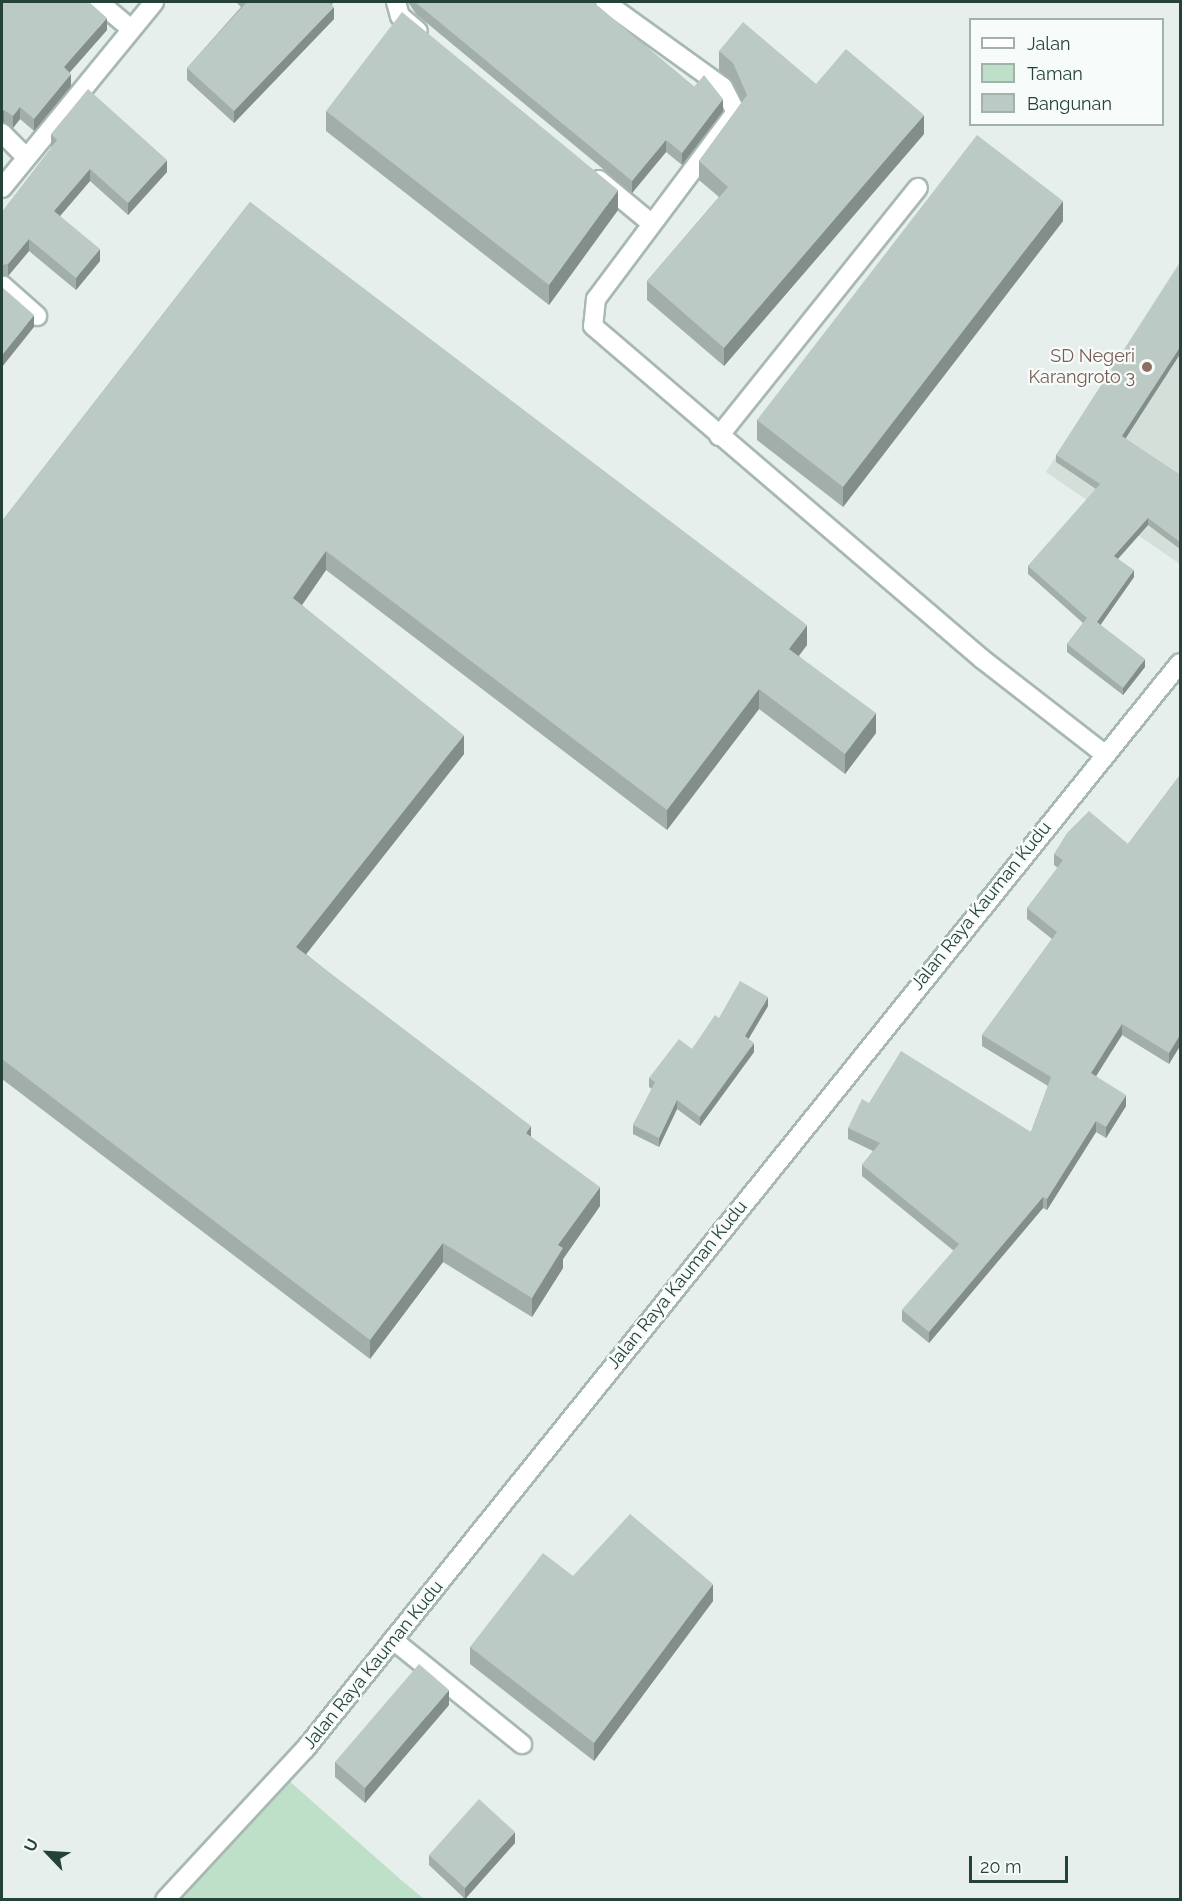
<!DOCTYPE html>
<style>
body{margin:0}
#map{position:relative;width:1182px;height:1901px;overflow:hidden;background:#e6efeb;font-family:Raleway,sans-serif}
div>[style]{position:absolute}
.built>*{inset:0;background:#d4dfda}
.green>*{inset:0;background:#bfe0c8}
.roads{filter:drop-shadow(2px 0 #a8b8b2) drop-shadow(-2px 0 #a8b8b2) drop-shadow(0 2px #a8b8b2) drop-shadow(0 -2px #a8b8b2)}
.lane>*{height:18px;margin:-9px;padding:0 9px;transform-origin:9px;border-radius:9px;background:#fff}
.street>*{height:18px;margin:-9px;padding:0 9px;transform-origin:9px;border-radius:9px;background:#fff}
.secondary>*{height:18px;margin:-9px;padding:0 9px;transform-origin:9px;border-radius:9px;background:#fff}
.wall>*{inset:0;background:#a1aea9}
.shaded-wall>*{inset:0;background:#838d89}
.building>*{inset:0;background:#bbcac4}
.dots>*{width:16px;height:16px;translate:-50% -50%;box-sizing:border-box;border:3px solid #f7fbf9;border-radius:50%}
span{translate:-50% -50%;white-space:nowrap;text-align:center;line-height:1.15;-webkit-text-stroke:4.5px #f7fbf9;paint-order:stroke}
.education-label{font-size:18px;color:#785e54}
.right{translate:-100% -50%;text-align:right}
.street-label{font-size:18px;color:#24423a}
.frame{position:absolute;inset:0;border:3px solid #24423a;pointer-events:none}
.legend{position:absolute;left:969px;top:18px;width:195px;height:108px;box-sizing:border-box;background:#f7fbf9;border:2px solid #a3b1ad;margin:0;padding:8px 10px;list-style:none;font-size:18px;color:#24423a}
.legend li{display:flex;align-items:center;gap:12px;height:30px}
.legend b{width:30px;border:2px solid #a3b1ad}
.north{position:absolute;left:18px;top:1823px;width:60px;height:60px;-webkit-text-stroke:4px #f7fbf9;paint-order:stroke;rotate:295deg;font-size:16px;font-weight:700;line-height:24px;text-align:center;color:#24423a}
.north::after{content:'';display:block;margin:auto;width:21px;height:27px;background:#24423a;clip-path:polygon(50% 0,100% 100%,50% 72%,0 100%)}
.scale{position:absolute;left:969px;top:1856px;width:99px;height:27px;box-sizing:border-box;border:3px solid #24423a;border-top:0;padding-left:8px;font-size:18px;line-height:21px;white-space:nowrap;color:#24423a;-webkit-text-stroke:4px #f7fbf9;paint-order:stroke}
</style>
<div id="map">
<div class="built">
<div style="clip-path:polygon(1180px 261px,1180px 564px,1046px 472px)"></div>
</div>
<div class="green">
<div style="clip-path:polygon(287px 1779px,400px 1879px,424px 1899px,180px 1900px)"></div>
</div>
<div class="roads">
<div class="lane">
<div style="left:396px;top:2px;width:15px;rotate:74deg"></div>
<div style="left:400px;top:16px;width:23px;rotate:40deg"></div>
<div style="left:605px;top:2px;width:145px;rotate:35.8deg"></div>
<div style="left:723px;top:87px;width:28px;rotate:63deg"></div>
<div style="left:736px;top:112px;width:234px;rotate:126.8deg"></div>
<div style="left:596px;top:299px;width:27px;rotate:96deg"></div>
<div style="left:593px;top:326px;width:512px;rotate:40.56deg"></div>
<div style="left:982px;top:659px;width:153px;rotate:37.8deg"></div>
<div style="left:599px;top:180px;width:67px;rotate:39.6deg"></div>
<div style="left:719px;top:436px;width:318px;rotate:-51.3deg"></div>
<div style="left:393px;top:1640px;width:166px;rotate:38.9deg"></div>
</div>
<div class="street">
<div style="left:99px;top:2px;width:42px;rotate:40.2deg"></div>
<div style="left:2px;top:133px;width:34px;rotate:45deg"></div>
<div style="left:2px;top:188px;width:240px;rotate:-50.7deg"></div>
<div style="left:2px;top:285px;width:47px;rotate:41.5deg"></div>
</div>
<div class="secondary">
<div style="left:165px;top:1900px;width:207px;rotate:-47.2deg"></div>
<div style="left:306px;top:1748px;width:1393px;rotate:-51.15deg"></div>
</div>
</div>
<div class="wall">
<div style="clip-path:polygon(2px 2px,107px 30px,69px 73px,71px 86px,34px 131px,20px 119px,13px 128px,4px 122px)"></div>
<div style="clip-path:polygon(236px 2px,334px 2px,332px 4px,334px 19px,234px 123px,187px 80px,187px 68px,241px 7px)"></div>
<div style="clip-path:polygon(408px 2px,593px 2px,723px 111px,682px 165px,666px 152px,632px 193px,416px 14px)"></div>
<div style="clip-path:polygon(719px 51px,816px 84px,924px 134px,724px 366px,647px 300px,647px 281px,719px 197px,699px 180px,699px 161px,742px 102px,733px 82px,719px 70px)"></div>
<div style="clip-path:polygon(326px 111px,618px 210px,549px 305px,326px 131px)"></div>
<div style="clip-path:polygon(51px 134px,167px 172px,128px 215px,90px 181px,60px 216px,100px 261px,76px 290px,29px 251px,8px 276px,2px 277px,2px 212px,52px 147px,51px 146px)"></div>
<div style="clip-path:polygon(250px 202px,807px 645px,799px 656px,876px 733px,845px 774px,759px 709px,667px 830px,326px 570px,302px 605px,464px 754px,306px 954px,531px 1137px,600px 1206px,563px 1259px,563px 1268px,532px 1317px,443px 1262px,370px 1359px,2px 1079px,2px 521px)"></div>
<div style="clip-path:polygon(1063px 221px,843px 507px,757px 440px,757px 420px)"></div>
<div style="clip-path:polygon(1180px 354px,1125px 439px,1180px 475px,1180px 549px,1148px 525px,1118px 559px,1134px 577px,1100px 625px,1145px 667px,1123px 695px,1067px 652px,1067px 644px,1083px 623px,1028px 574px,1028px 566px,1096px 489px,1056px 462px,1056px 455px)"></div>
<div style="clip-path:polygon(1180px 775px,1180px 1046px,1169px 1064px,1122px 1035px,1096px 1076px,1126px 1106px,1106px 1138px,1096px 1132px,1047px 1210px,1043px 1208px,929px 1343px,902px 1321px,902px 1310px,954px 1251px,862px 1176px,862px 1165px,873px 1151px,848px 1139px,848px 1128px,869px 1103px,1031px 1132px,1048px 1086px,982px 1046px,982px 1035px,1052px 939px,1027px 919px,1027px 908px,1058px 868px,1054px 865px,1054px 854px,1128px 844px)"></div>
<div style="clip-path:polygon(768px 1006px,748px 1039px,754px 1052px,700px 1126px,677px 1109px,659px 1147px,633px 1134px,633px 1125px,652px 1089px,649px 1087px,649px 1078px,692px 1049px,719px 1018px)"></div>
<div style="clip-path:polygon(573px 1576px,713px 1601px,594px 1761px,470px 1664px,470px 1647px)"></div>
<div style="clip-path:polygon(449px 1705px,365px 1803px,335px 1777px,335px 1762px)"></div>
<div style="clip-path:polygon(515px 1843px,465px 1899px,429px 1865px,429px 1855px)"></div>
</div>
<div class="shaded-wall">
<div style="clip-path:polygon(334px 7px,334px 19px,234px 123px,234px 111px)"></div>
<div style="clip-path:polygon(107px 18px,107px 30px,64px 79px,64px 67px)"></div>
<div style="clip-path:polygon(71px 74px,71px 86px,34px 131px,34px 119px)"></div>
<div style="clip-path:polygon(723px 99px,723px 111px,682px 165px,682px 153px)"></div>
<div style="clip-path:polygon(20px 107px,20px 119px,13px 128px,13px 116px)"></div>
<div style="clip-path:polygon(4px 110px,4px 122px,2px 123px,2px 111px)"></div>
<div style="clip-path:polygon(924px 115px,924px 134px,724px 366px,724px 348px)"></div>
<div style="clip-path:polygon(666px 140px,666px 152px,632px 193px,632px 181px)"></div>
<div style="clip-path:polygon(167px 160px,167px 172px,128px 215px,128px 203px)"></div>
<div style="clip-path:polygon(90px 169px,90px 181px,54px 223px,54px 211px)"></div>
<div style="clip-path:polygon(618px 190px,618px 210px,549px 305px,549px 285px)"></div>
<div style="clip-path:polygon(1063px 201px,1063px 221px,843px 507px,843px 487px)"></div>
<div style="clip-path:polygon(29px 239px,29px 251px,8px 276px,8px 264px)"></div>
<div style="clip-path:polygon(100px 249px,100px 261px,76px 290px,76px 278px)"></div>
<div style="clip-path:polygon(34px 315px,34px 327px,2px 367px,2px 355px)"></div>
<div style="clip-path:polygon(1180px 347px,1180px 354px,1122px 444px,1122px 436px)"></div>
<div style="clip-path:polygon(1148px 518px,1148px 525px,1114px 563px,1114px 556px)"></div>
<div style="clip-path:polygon(326px 551px,326px 570px,293px 618px,293px 598px)"></div>
<div style="clip-path:polygon(1134px 570px,1134px 577px,1097px 630px,1097px 622px)"></div>
<div style="clip-path:polygon(807px 625px,807px 645px,789px 668px,789px 649px)"></div>
<div style="clip-path:polygon(1145px 659px,1145px 667px,1123px 695px,1123px 688px)"></div>
<div style="clip-path:polygon(759px 689px,759px 709px,667px 830px,667px 810px)"></div>
<div style="clip-path:polygon(876px 713px,876px 733px,845px 774px,845px 754px)"></div>
<div style="clip-path:polygon(464px 735px,464px 754px,296px 967px,296px 947px)"></div>
<div style="clip-path:polygon(768px 997px,768px 1006px,745px 1045px,745px 1036px)"></div>
<div style="clip-path:polygon(1122px 1024px,1122px 1035px,1091px 1084px,1091px 1073px)"></div>
<div style="clip-path:polygon(1180px 1035px,1180px 1046px,1169px 1064px,1169px 1053px)"></div>
<div style="clip-path:polygon(754px 1043px,754px 1052px,700px 1126px,700px 1117px)"></div>
<div style="clip-path:polygon(1126px 1095px,1126px 1106px,1106px 1138px,1106px 1127px)"></div>
<div style="clip-path:polygon(677px 1100px,677px 1109px,659px 1147px,659px 1138px)"></div>
<div style="clip-path:polygon(1096px 1121px,1096px 1132px,1047px 1210px,1047px 1199px)"></div>
<div style="clip-path:polygon(531px 1126px,531px 1146px,526px 1133px)"></div>
<div style="clip-path:polygon(600px 1187px,600px 1206px,563px 1259px,563px 1268px,532px 1317px,532px 1298px,558px 1245px)"></div>
<div style="clip-path:polygon(1043px 1197px,1043px 1208px,929px 1343px,929px 1332px)"></div>
<div style="clip-path:polygon(443px 1243px,443px 1262px,370px 1359px,370px 1340px)"></div>
<div style="clip-path:polygon(713px 1584px,713px 1601px,594px 1761px,594px 1743px)"></div>
<div style="clip-path:polygon(449px 1690px,449px 1705px,365px 1803px,365px 1788px)"></div>
<div style="clip-path:polygon(515px 1832px,515px 1843px,465px 1899px,465px 1888px)"></div>
</div>
<div class="building">
<div style="clip-path:polygon(2px 2px,89px 2px,107px 18px,64px 67px,71px 74px,34px 119px,20px 107px,13px 116px,4px 110px,2px 111px)"></div>
<div style="clip-path:polygon(247px 2px,328px 2px,334px 7px,234px 111px,187px 68px)"></div>
<div style="clip-path:polygon(415px 2px,593px 2px,694px 87px,704px 75px,723px 99px,682px 153px,666px 140px,632px 181px)"></div>
<div style="clip-path:polygon(402px 12px,618px 190px,549px 285px,326px 111px)"></div>
<div style="clip-path:polygon(743px 22px,816px 84px,846px 49px,924px 115px,724px 348px,647px 281px,728px 187px,699px 161px,747px 95px,733px 63px,719px 51px)"></div>
<div style="clip-path:polygon(88px 89px,167px 160px,128px 203px,90px 169px,54px 211px,100px 249px,76px 278px,29px 239px,8px 264px,2px 265px,2px 212px,57px 140px,51px 134px)"></div>
<div style="clip-path:polygon(977px 135px,1063px 201px,843px 487px,757px 420px)"></div>
<div style="clip-path:polygon(250px 202px,807px 625px,789px 649px,876px 713px,845px 754px,759px 689px,667px 810px,326px 551px,293px 598px,464px 735px,296px 947px,531px 1126px,526px 1133px,600px 1187px,558px 1245px,563px 1248px,532px 1298px,443px 1243px,370px 1340px,2px 1059px,2px 521px)"></div>
<div style="clip-path:polygon(1180px 263px,1180px 347px,1122px 436px,1180px 475px,1180px 542px,1148px 518px,1114px 556px,1134px 570px,1097px 622px,1145px 659px,1123px 688px,1067px 644px,1087px 618px,1028px 566px,1100px 484px,1056px 455px)"></div>
<div style="clip-path:polygon(2px 287px,34px 315px,2px 355px)"></div>
<div style="clip-path:polygon(1180px 775px,1180px 1035px,1169px 1053px,1122px 1024px,1091px 1073px,1126px 1095px,1106px 1127px,1096px 1121px,1047px 1199px,1043px 1197px,929px 1332px,902px 1310px,959px 1244px,862px 1165px,880px 1143px,848px 1128px,862px 1099px,869px 1103px,901px 1051px,1031px 1132px,1051px 1077px,982px 1035px,1057px 932px,1027px 908px,1063px 860px,1054px 854px,1067px 833px,1089px 811px,1128px 844px)"></div>
<div style="clip-path:polygon(740px 981px,768px 997px,745px 1036px,754px 1043px,700px 1117px,677px 1100px,659px 1138px,633px 1125px,655px 1082px,649px 1078px,679px 1039px,692px 1049px,715px 1015px,719px 1018px)"></div>
<div style="clip-path:polygon(630px 1514px,713px 1584px,594px 1743px,470px 1647px,543px 1553px,573px 1576px)"></div>
<div style="clip-path:polygon(419px 1664px,449px 1690px,365px 1788px,335px 1762px)"></div>
<div style="clip-path:polygon(479px 1799px,515px 1832px,465px 1888px,429px 1855px)"></div>
</div>
<div class="dots">
<div style="left:1147px;top:367px;background:#8d6e63"></div>
</div>
<div class="education-label">
<span class="right" style="left:1135px;top:367px">SD Negeri<br>Karangroto 3</span>
</div>
<div class="street-label">
<span style="left:981px;top:906px;rotate:-51deg">Jalan Raya Kauman Kudu</span>
<span style="left:677px;top:1285px;rotate:-51deg">Jalan Raya Kauman Kudu</span>
<span style="left:373px;top:1665px;rotate:-51deg">Jalan Raya Kauman Kudu</span>
</div>
<div class="frame"></div>
<ul class="legend">
<li><b style="height:8px;background:#fff"></b>Jalan</li>
<li><b style="height:16px;background:#bfe0c8"></b>Taman</li>
<li><b style="height:16px;background:#bbcac4"></b>Bangunan</li>
</ul>
<div class="north">U</div>
<div class="scale">20 m</div>
</div>
